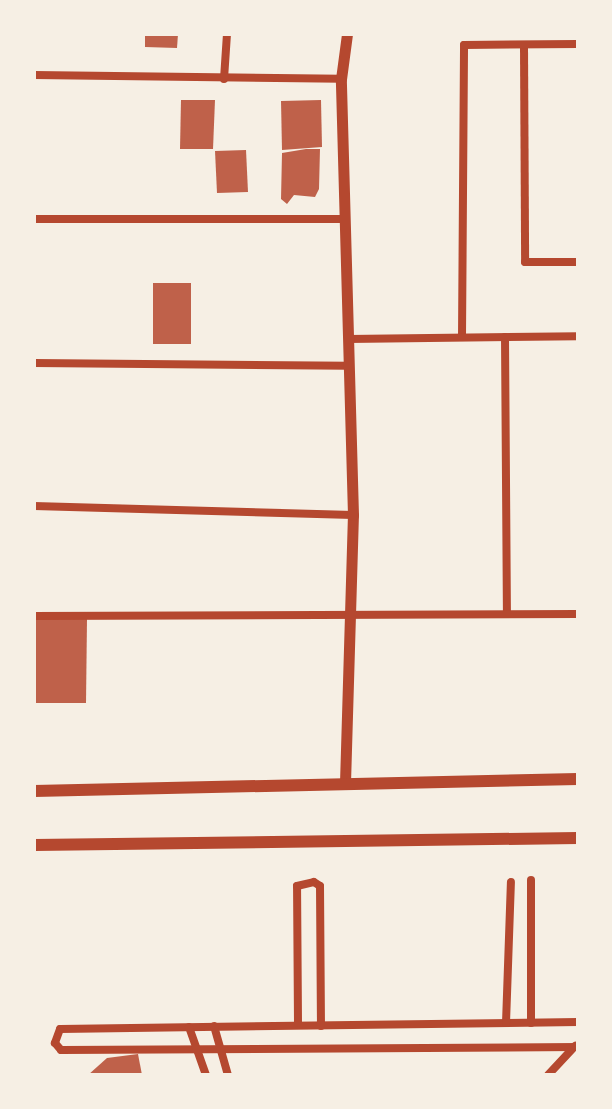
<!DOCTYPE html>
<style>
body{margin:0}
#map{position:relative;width:612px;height:1109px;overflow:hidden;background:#f6efe4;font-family:Overpass,sans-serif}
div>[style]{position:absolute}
.building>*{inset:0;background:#bf614a}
.minor>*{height:8px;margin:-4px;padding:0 4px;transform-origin:4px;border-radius:4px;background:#b5482f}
.tertiary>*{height:11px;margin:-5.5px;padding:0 5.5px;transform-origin:5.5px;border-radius:5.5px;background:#b5482f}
.secondary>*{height:12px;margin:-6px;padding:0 6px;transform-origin:6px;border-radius:6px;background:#b5482f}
span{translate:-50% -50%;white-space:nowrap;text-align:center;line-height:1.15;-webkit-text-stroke:7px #f6efe4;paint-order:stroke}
.frame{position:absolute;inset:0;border:36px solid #f6efe4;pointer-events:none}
</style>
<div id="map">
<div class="building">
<div style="clip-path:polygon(145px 34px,178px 34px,177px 48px,145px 47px)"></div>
<div style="clip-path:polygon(181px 100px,215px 100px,213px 149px,180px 149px)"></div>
<div style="clip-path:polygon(321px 100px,322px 147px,282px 150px,281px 101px)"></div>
<div style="clip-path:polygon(306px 149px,320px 149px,319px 189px,315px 197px,294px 195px,287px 204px,281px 199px,282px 153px)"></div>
<div style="clip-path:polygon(246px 150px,248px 192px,217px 193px,215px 151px)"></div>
<div style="clip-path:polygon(153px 283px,191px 283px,191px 344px,153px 344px)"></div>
<div style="clip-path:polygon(34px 619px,87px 619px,86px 703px,34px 703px)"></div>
<div style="clip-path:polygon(138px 1054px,142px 1075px,88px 1075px,107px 1058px)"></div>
</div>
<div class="minor">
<div style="left:524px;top:46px;width:216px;rotate:89.7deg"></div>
<div style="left:525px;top:262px;width:53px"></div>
<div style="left:34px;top:75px;width:307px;rotate:0.7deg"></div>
<div style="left:224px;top:79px;width:45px;rotate:-86.2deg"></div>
<div style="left:34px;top:219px;width:312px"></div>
<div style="left:462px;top:337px;width:292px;rotate:-89.6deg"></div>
<div style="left:464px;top:45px;width:114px;rotate:-0.5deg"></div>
<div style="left:505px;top:337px;width:277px;rotate:89.6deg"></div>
<div style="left:348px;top:339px;width:230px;rotate:-0.7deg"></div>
<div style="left:34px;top:363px;width:314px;rotate:0.5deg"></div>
<div style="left:34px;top:506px;width:319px;rotate:1.6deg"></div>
<div style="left:34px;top:616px;width:544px;rotate:-0.21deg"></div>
<div style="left:578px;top:1022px;width:518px;rotate:179.23deg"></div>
<div style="left:60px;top:1029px;width:15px;rotate:110deg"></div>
<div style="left:55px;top:1043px;width:9px;rotate:49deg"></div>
<div style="left:61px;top:1050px;width:517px;rotate:-0.33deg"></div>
<div style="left:298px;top:1023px;width:137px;rotate:-90.4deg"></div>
<div style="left:297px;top:886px;width:17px;rotate:-13deg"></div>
<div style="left:314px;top:882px;width:7px;rotate:34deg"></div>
<div style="left:320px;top:886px;width:140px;rotate:89.6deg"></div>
<div style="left:506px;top:1023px;width:141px;rotate:-88deg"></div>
<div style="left:531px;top:1023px;width:143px;rotate:-90deg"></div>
<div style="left:214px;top:1026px;width:51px;rotate:74.1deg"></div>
<div style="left:189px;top:1027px;width:51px;rotate:70.5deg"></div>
<div style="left:548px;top:1075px;width:40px;rotate:-47deg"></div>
</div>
<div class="tertiary">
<div style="left:345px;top:783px;width:268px;rotate:-88.3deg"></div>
<div style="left:353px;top:515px;width:436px;rotate:-91.6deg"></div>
<div style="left:341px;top:79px;width:45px;rotate:-82.4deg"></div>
</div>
<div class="secondary">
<div style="left:34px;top:791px;width:544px;rotate:-1.26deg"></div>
<div style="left:34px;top:845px;width:544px;rotate:-0.74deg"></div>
</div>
<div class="frame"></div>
</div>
